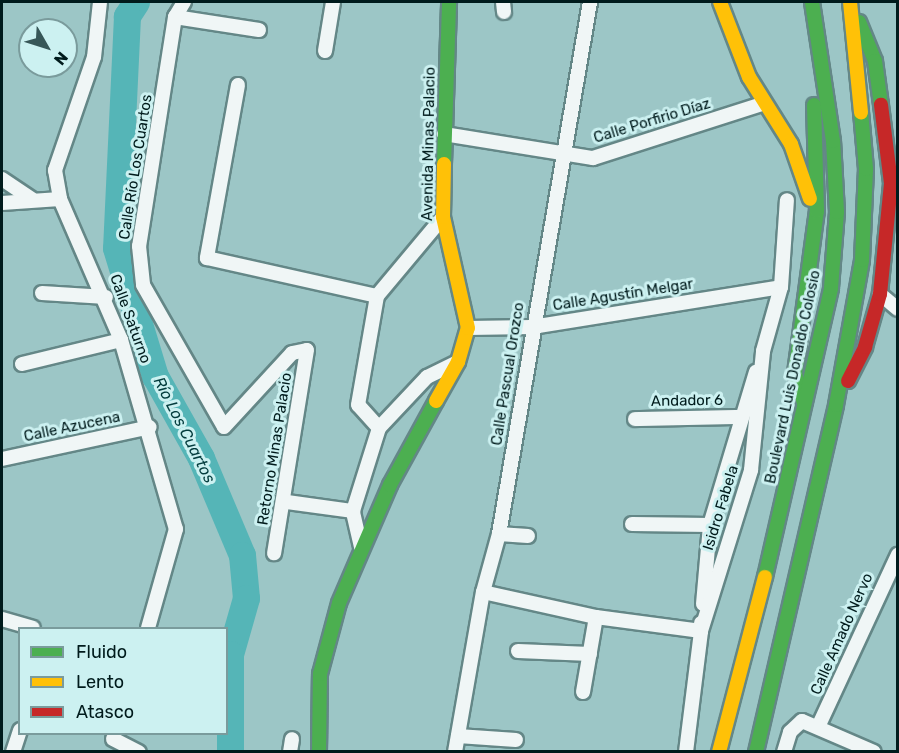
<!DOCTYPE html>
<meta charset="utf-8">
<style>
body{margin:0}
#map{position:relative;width:899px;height:753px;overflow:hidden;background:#9cc6c6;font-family:Rubik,sans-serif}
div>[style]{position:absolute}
.river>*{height:27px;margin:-13.5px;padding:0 13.5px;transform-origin:13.5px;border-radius:13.5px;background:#55b5b7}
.roads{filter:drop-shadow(2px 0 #648787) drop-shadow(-2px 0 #648787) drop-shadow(0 2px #648787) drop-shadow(0 -2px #648787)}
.street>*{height:14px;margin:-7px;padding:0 7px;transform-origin:7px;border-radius:7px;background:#f0f6f6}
.fast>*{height:14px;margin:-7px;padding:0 7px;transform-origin:7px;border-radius:7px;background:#4caf50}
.slow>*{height:14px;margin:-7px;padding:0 7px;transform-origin:7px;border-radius:7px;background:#ffc107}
.jam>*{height:14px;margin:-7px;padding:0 7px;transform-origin:7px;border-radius:7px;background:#c62828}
span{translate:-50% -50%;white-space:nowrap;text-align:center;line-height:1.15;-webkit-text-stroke:6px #ccf1f1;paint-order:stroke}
.street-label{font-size:15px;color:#001b1c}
.water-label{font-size:16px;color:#033c3d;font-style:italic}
.frame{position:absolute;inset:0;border:3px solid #001b1c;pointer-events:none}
.legend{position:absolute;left:18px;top:627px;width:210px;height:108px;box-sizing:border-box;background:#ccf1f1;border:2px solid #7a9b9c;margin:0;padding:8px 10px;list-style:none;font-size:18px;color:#001b1c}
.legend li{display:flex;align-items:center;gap:12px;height:30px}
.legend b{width:30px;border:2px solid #7a9b9c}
.north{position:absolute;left:18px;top:18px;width:60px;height:60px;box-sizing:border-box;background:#ccf1f1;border:2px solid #7a9b9c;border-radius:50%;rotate:129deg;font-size:16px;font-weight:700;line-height:24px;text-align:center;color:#001b1c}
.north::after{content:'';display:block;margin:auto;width:21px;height:27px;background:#375758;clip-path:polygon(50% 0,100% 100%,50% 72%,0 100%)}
</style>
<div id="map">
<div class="river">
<div style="left:136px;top:2px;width:17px;rotate:123deg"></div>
<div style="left:127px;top:16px;width:232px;rotate:92.7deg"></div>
<div style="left:116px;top:248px;width:134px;rotate:73.1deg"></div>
<div style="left:155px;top:376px;width:94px;rotate:60.7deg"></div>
<div style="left:201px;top:458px;width:105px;rotate:67.1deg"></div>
<div style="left:242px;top:555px;width:43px;rotate:84.7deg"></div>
<div style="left:246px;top:598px;width:58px;rotate:105.9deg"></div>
<div style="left:230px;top:654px;width:98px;rotate:90deg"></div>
</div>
<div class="roads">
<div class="street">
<div style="left:100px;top:2px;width:55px;rotate:96.2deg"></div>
<div style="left:94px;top:57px;width:120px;rotate:109deg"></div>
<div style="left:55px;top:170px;width:29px;rotate:80deg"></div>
<div style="left:60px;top:199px;width:154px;rotate:66.6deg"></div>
<div style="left:121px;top:340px;width:197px;rotate:73.8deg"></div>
<div style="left:176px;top:529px;width:103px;rotate:105.8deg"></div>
<div style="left:184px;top:2px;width:17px;rotate:121deg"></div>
<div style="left:175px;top:17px;width:232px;rotate:98.9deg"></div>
<div style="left:139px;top:246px;width:39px;rotate:84deg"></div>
<div style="left:143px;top:285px;width:163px;rotate:60.3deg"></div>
<div style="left:224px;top:427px;width:100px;rotate:-47.4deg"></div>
<div style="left:292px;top:353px;width:15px;rotate:-11deg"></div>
<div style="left:307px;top:350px;width:206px;rotate:99.2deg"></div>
<div style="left:503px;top:2px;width:10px;rotate:84deg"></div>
<div style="left:175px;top:17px;width:85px;rotate:8.8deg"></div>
<div style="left:325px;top:51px;width:50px;rotate:-80.7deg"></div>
<div style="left:238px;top:85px;width:176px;rotate:100.2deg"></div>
<div style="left:207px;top:258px;width:174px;rotate:12.6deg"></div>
<div style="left:444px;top:134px;width:151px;rotate:9.2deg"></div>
<div style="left:593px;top:158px;width:177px;rotate:-17.7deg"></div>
<div style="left:2px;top:179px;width:36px;rotate:34deg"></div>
<div style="left:2px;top:203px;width:58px;rotate:-3.9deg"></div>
<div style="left:42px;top:293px;width:64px;rotate:3.6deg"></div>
<div style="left:880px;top:294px;width:23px;rotate:40deg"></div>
<div style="left:468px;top:328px;width:64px;rotate:-0.9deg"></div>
<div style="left:532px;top:327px;width:252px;rotate:-9.1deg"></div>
<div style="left:22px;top:364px;width:102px;rotate:-13.6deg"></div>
<div style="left:635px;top:419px;width:105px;rotate:-1.1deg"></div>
<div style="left:379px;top:428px;width:31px;rotate:-132deg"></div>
<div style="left:358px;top:405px;width:111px;rotate:-80.1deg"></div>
<div style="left:377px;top:296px;width:103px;rotate:-50.1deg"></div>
<div style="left:2px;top:459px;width:151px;rotate:-12.2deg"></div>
<div style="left:287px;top:502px;width:67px;rotate:7.8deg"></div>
<div style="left:632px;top:524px;width:78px;rotate:0.7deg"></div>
<div style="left:499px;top:534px;width:29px;rotate:4deg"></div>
<div style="left:361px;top:547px;width:37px;rotate:-103deg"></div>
<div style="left:353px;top:511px;width:87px;rotate:-72.6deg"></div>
<div style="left:379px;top:428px;width:70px;rotate:-46.7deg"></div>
<div style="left:427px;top:377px;width:34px;rotate:-26deg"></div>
<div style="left:483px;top:592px;width:116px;rotate:12.5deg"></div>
<div style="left:596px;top:617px;width:106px;rotate:7.6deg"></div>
<div style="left:701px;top:631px;width:8px;rotate:-90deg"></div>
<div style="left:703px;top:604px;width:79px;rotate:-84.9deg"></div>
<div style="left:710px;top:525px;width:160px;rotate:-73.3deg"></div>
<div style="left:2px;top:619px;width:32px;rotate:16deg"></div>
<div style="left:518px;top:651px;width:72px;rotate:2.4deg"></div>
<div style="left:583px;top:692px;width:76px;rotate:-80.2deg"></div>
<div style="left:818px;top:727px;width:190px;rotate:-65.1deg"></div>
<div style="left:458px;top:736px;width:58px;rotate:3.9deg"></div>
<div style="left:113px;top:739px;width:29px;rotate:27deg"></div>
<div style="left:13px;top:752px;width:23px;rotate:-72deg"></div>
<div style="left:290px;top:752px;width:13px;rotate:-81deg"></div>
<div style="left:455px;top:752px;width:162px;rotate:-80.1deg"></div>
<div style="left:483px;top:592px;width:60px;rotate:-74.6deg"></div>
<div style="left:499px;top:534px;width:540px;rotate:-80.29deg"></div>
<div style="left:686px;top:752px;width:122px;rotate:-82.9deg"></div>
<div style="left:701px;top:631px;width:169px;rotate:-72.7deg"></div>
<div style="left:751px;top:470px;width:120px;rotate:-84.2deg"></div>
<div style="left:763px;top:351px;width:66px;rotate:-74.3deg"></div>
<div style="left:781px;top:287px;width:87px;rotate:-86.1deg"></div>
<div style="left:784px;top:752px;width:21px;rotate:-73deg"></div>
<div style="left:790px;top:732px;width:16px;rotate:-43deg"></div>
<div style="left:802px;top:721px;width:78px;rotate:23.3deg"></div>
</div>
<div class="fast">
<div style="left:859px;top:22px;width:42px;rotate:67.7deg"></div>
<div style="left:875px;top:61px;width:44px;rotate:82.2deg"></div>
<div style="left:444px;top:164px;width:162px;rotate:-88.2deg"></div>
<div style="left:804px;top:403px;width:31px;rotate:-107deg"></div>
<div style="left:795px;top:373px;width:163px;rotate:-82.3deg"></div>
<div style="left:817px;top:211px;width:106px;rotate:-91.6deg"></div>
<div style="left:765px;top:577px;width:296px;rotate:-77.1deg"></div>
<div style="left:831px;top:288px;width:76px;rotate:-85.5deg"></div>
<div style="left:837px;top:212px;width:71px;rotate:-93.2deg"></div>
<div style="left:833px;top:141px;width:141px;rotate:-98.6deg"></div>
<div style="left:319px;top:752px;width:78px;rotate:-89.3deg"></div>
<div style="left:320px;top:674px;width:73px;rotate:-75deg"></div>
<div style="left:339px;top:603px;width:129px;rotate:-66.6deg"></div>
<div style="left:390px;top:485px;width:96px;rotate:-61.3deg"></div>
<div style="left:756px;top:752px;width:356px;rotate:-77deg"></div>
<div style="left:836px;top:405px;width:147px;rotate:-79.8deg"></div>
<div style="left:862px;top:260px;width:91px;rotate:-87.5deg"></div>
<div style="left:866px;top:169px;width:57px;rotate:-95deg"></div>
</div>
<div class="slow">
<div style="left:720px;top:2px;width:80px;rotate:68.9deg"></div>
<div style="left:749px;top:77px;width:79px;rotate:57.9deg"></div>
<div style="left:791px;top:144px;width:58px;rotate:70.9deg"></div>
<div style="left:850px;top:2px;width:111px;rotate:84.3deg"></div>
<div style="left:436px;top:401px;width:45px;rotate:-60.6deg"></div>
<div style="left:458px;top:362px;width:35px;rotate:-74deg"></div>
<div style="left:468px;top:328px;width:114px;rotate:-102.7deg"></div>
<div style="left:443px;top:217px;width:53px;rotate:-88.9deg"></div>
<div style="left:719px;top:752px;width:181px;rotate:-75.3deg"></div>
</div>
<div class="jam">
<div style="left:848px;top:381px;width:38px;rotate:-63deg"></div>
<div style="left:865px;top:347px;width:55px;rotate:-74.2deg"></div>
<div style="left:880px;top:294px;width:112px;rotate:-84.3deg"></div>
<div style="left:891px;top:183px;width:79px;rotate:-97.3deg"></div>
</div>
</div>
<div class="street-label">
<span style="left:652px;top:121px;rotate:-17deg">Calle Porfirio Díaz</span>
<span style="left:429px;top:144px;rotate:-89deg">Avenida Minas Palacio</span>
<span style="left:136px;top:167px;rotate:-81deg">Calle Río Los Cuartos</span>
<span style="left:623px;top:295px;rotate:-9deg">Calle Agustín Melgar</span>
<span style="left:130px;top:319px;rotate:70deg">Calle Saturno</span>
<span style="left:508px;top:374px;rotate:-81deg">Calle Pascual Orozco</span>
<span style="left:793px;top:377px;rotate:-78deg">Boulevard Luis Donaldo Colosio</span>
<span style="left:687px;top:401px;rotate:-1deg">Andador 6</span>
<span style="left:72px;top:427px;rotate:-12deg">Calle Azucena</span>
<span style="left:275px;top:449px;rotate:-81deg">Retorno Minas Palacio</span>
<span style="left:721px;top:508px;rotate:-73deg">Isidro Fabela</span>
<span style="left:842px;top:634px;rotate:-66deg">Calle Amado Nervo</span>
</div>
<div class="water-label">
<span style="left:184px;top:430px;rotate:63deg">Río Los Cuartos</span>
</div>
<div class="frame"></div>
<ul class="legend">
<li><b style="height:8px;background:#4caf50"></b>Fluido</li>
<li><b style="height:8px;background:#ffc107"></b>Lento</li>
<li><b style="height:8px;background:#c62828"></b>Atasco</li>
</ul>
<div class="north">N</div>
</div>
